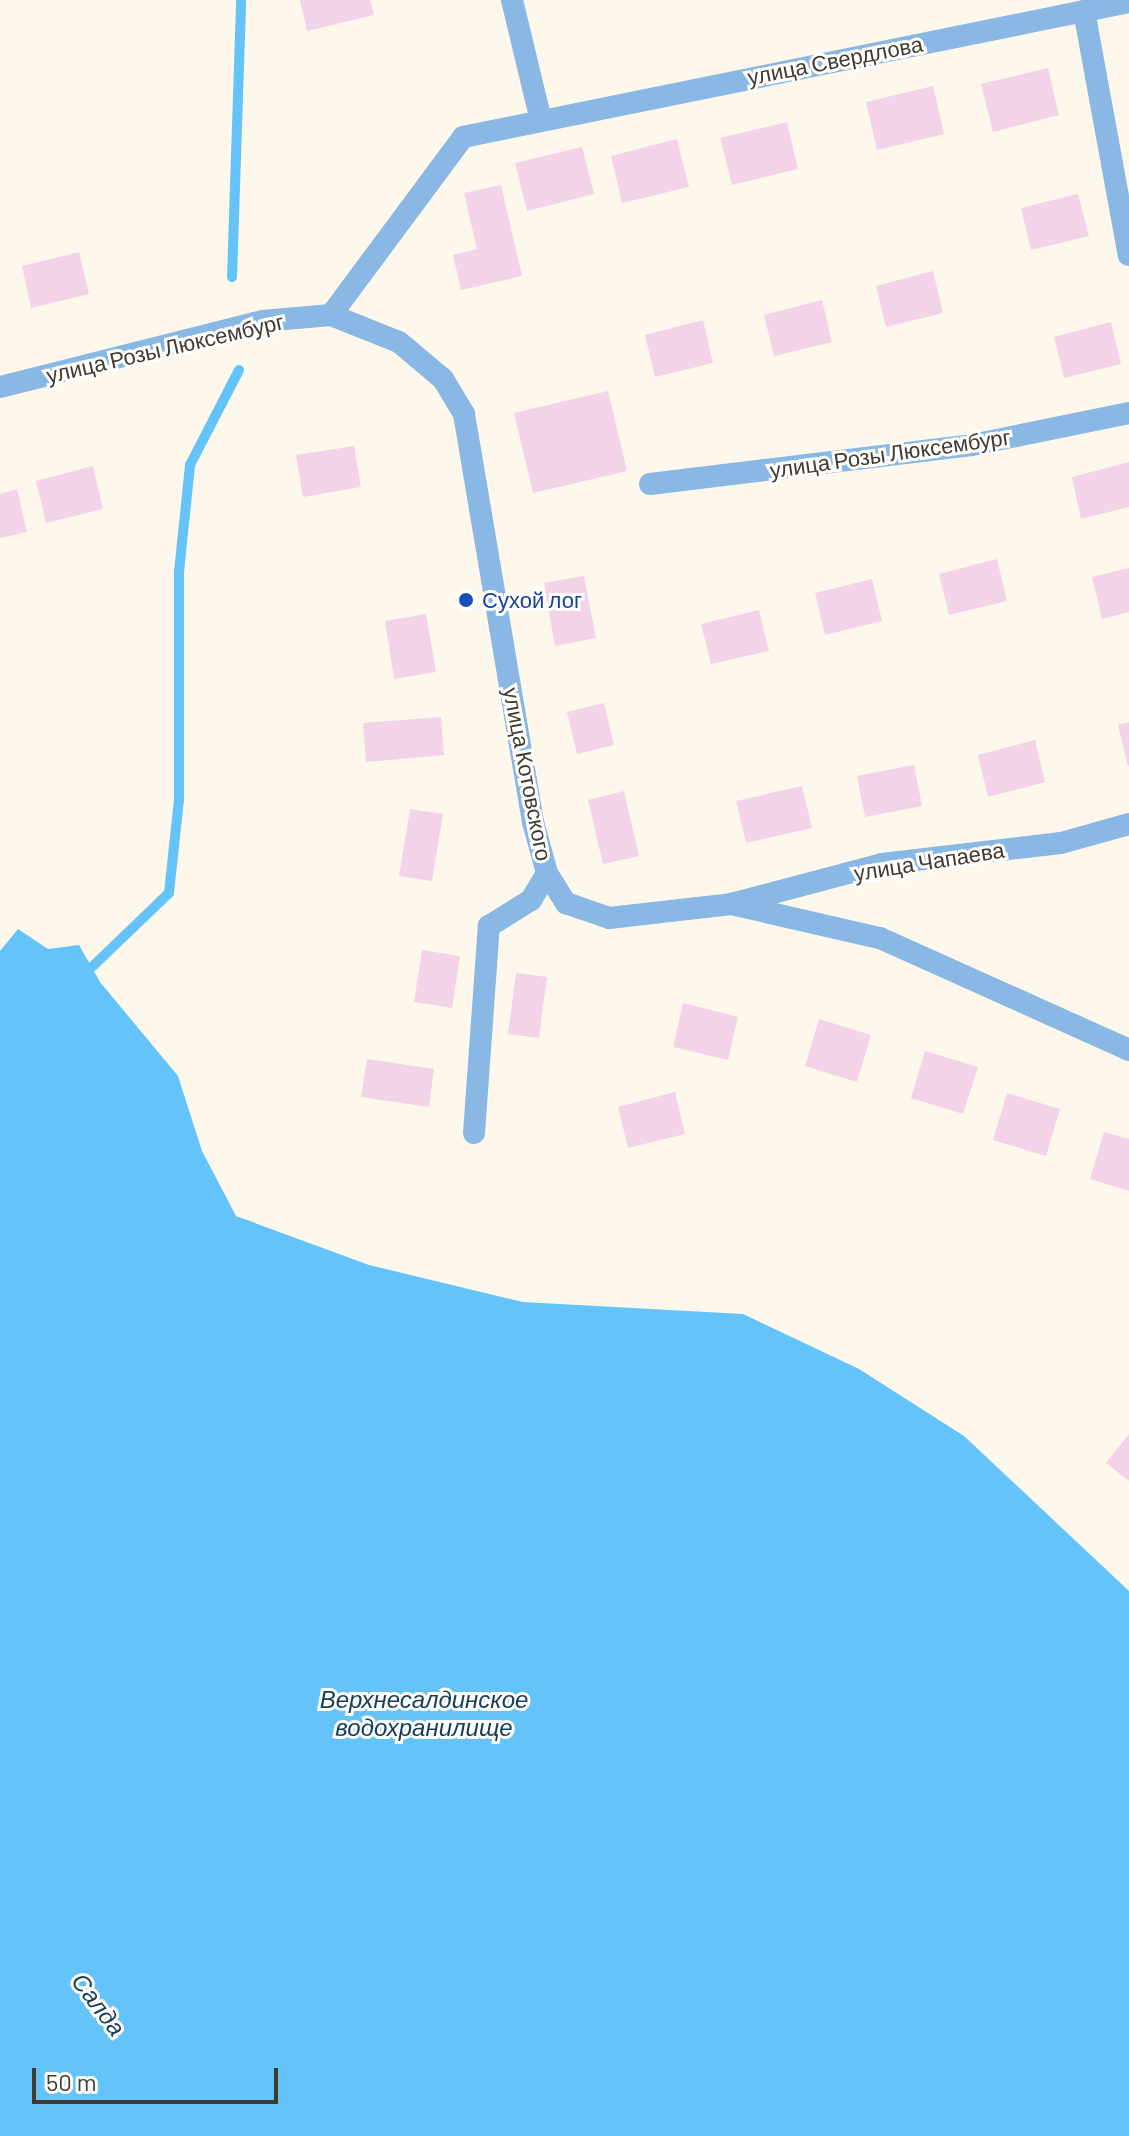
<!DOCTYPE html>
<meta charset="utf-8">
<style>
body{margin:0}
#map{position:relative;width:1129px;height:2136px;overflow:hidden;background:#fef7eb;font-family:Barlow,sans-serif}
div>[style]{position:absolute}
.water>*{inset:0;background:#64c3f9}
.stream>*{height:10px;margin:-5px;padding:0 5px;transform-origin:5px;border-radius:5px;background:#64c3f9}
.building>*{inset:0;background:#f3d3e7}
.minor>*{height:22px;margin:-11px;padding:0 11px;transform-origin:11px;border-radius:11px;background:#88b8e3}
.tertiary>*{height:22px;margin:-11px;padding:0 11px;transform-origin:11px;border-radius:11px;background:#88b8e3}
.dots>*{width:22px;height:22px;translate:-50% -50%;box-sizing:border-box;border:4px solid #fff;border-radius:50%}
span{translate:-50% -50%;white-space:nowrap;text-align:center;line-height:1.15;-webkit-text-stroke:6px #fff;paint-order:stroke}
.street-label{font-size:22px;color:#413a2e}
.transit-label{font-size:22px;color:#164399}
.left{translate:0 -50%;text-align:left}
.water-label{font-size:24px;color:#153e55;font-style:italic}
.scale{position:absolute;left:32px;top:2068px;width:246px;height:36px;box-sizing:border-box;border:4px solid #413a2e;border-top:0;padding-left:10px;font-size:24px;line-height:28px;white-space:nowrap;color:#413a2e;-webkit-text-stroke:6px #fff;paint-order:stroke}
</style>
<div id="map">
<div class="water">
<div style="clip-path:polygon(18px 929px,48px 949px,79px 945px,100px 982px,178px 1076px,202px 1151px,236px 1216px,369px 1265px,523px 1302px,743px 1314px,859px 1369px,964px 1436px,1129px 1591px,1129px 2136px,0 2136px,0 951px)"></div>
</div>
<div class="stream">
<div style="left:232px;top:277px;width:277px;rotate:-88.1deg"></div>
<div style="left:92px;top:967px;width:107px;rotate:-43.9deg"></div>
<div style="left:169px;top:893px;width:94px;rotate:-83.9deg"></div>
<div style="left:179px;top:800px;width:228px;rotate:-90deg"></div>
<div style="left:179px;top:572px;width:108px;rotate:-84.1deg"></div>
<div style="left:190px;top:465px;width:107px;rotate:-62.7deg"></div>
</div>
<div class="building">
<div style="clip-path:polygon(300px 0,370px 0,374px 15px,307px 31px)"></div>
<div style="clip-path:polygon(1048px 68px,1059px 115px,993px 132px,981px 84px)"></div>
<div style="clip-path:polygon(933px 86px,944px 134px,877px 150px,866px 102px)"></div>
<div style="clip-path:polygon(787px 122px,798px 169px,732px 185px,720px 138px)"></div>
<div style="clip-path:polygon(677px 139px,689px 187px,622px 203px,611px 156px)"></div>
<div style="clip-path:polygon(582px 147px,594px 194px,527px 211px,515px 163px)"></div>
<div style="clip-path:polygon(501px 185px,522px 276px,461px 290px,453px 255px,477px 249px,464px 193px)"></div>
<div style="clip-path:polygon(1078px 194px,1089px 236px,1031px 250px,1021px 208px)"></div>
<div style="clip-path:polygon(79px 252px,89px 294px,31px 308px,22px 266px)"></div>
<div style="clip-path:polygon(933px 271px,943px 313px,886px 327px,876px 286px)"></div>
<div style="clip-path:polygon(822px 300px,832px 342px,774px 356px,764px 315px)"></div>
<div style="clip-path:polygon(703px 320px,713px 363px,655px 377px,645px 335px)"></div>
<div style="clip-path:polygon(1111px 322px,1121px 364px,1064px 378px,1054px 337px)"></div>
<div style="clip-path:polygon(608px 391px,627px 471px,533px 493px,514px 413px)"></div>
<div style="clip-path:polygon(354px 446px,361px 487px,303px 497px,296px 455px)"></div>
<div style="clip-path:polygon(1129px 462px,1129px 507px,1081px 519px,1072px 477px)"></div>
<div style="clip-path:polygon(93px 466px,103px 509px,46px 523px,36px 481px)"></div>
<div style="clip-path:polygon(17px 489px,27px 532px,0 538px,0 494px)"></div>
<div style="clip-path:polygon(997px 559px,1007px 601px,949px 615px,939px 574px)"></div>
<div style="clip-path:polygon(1129px 568px,1129px 612px,1102px 619px,1092px 577px)"></div>
<div style="clip-path:polygon(584px 576px,596px 638px,555px 646px,544px 583px)"></div>
<div style="clip-path:polygon(872px 579px,882px 621px,825px 635px,815px 593px)"></div>
<div style="clip-path:polygon(759px 610px,769px 651px,711px 664px,701px 624px)"></div>
<div style="clip-path:polygon(426px 614px,436px 672px,394px 679px,385px 621px)"></div>
<div style="clip-path:polygon(604px 703px,614px 745px,577px 754px,567px 712px)"></div>
<div style="clip-path:polygon(441px 717px,444px 755px,366px 762px,363px 723px)"></div>
<div style="clip-path:polygon(1129px 722px,1129px 766px,1128px 766px,1118px 725px)"></div>
<div style="clip-path:polygon(1035px 740px,1045px 782px,988px 797px,978px 755px)"></div>
<div style="clip-path:polygon(914px 765px,922px 806px,865px 817px,857px 776px)"></div>
<div style="clip-path:polygon(802px 786px,812px 828px,746px 843px,736px 801px)"></div>
<div style="clip-path:polygon(624px 791px,639px 856px,603px 864px,588px 800px)"></div>
<div style="clip-path:polygon(410px 809px,443px 814px,432px 881px,399px 876px)"></div>
<div style="clip-path:polygon(422px 950px,460px 956px,452px 1008px,414px 1002px)"></div>
<div style="clip-path:polygon(516px 973px,547px 977px,539px 1038px,508px 1034px)"></div>
<div style="clip-path:polygon(683px 1003px,738px 1017px,728px 1060px,673px 1047px)"></div>
<div style="clip-path:polygon(819px 1019px,871px 1035px,857px 1082px,805px 1066px)"></div>
<div style="clip-path:polygon(925px 1051px,978px 1067px,963px 1114px,911px 1098px)"></div>
<div style="clip-path:polygon(367px 1059px,434px 1069px,429px 1107px,361px 1097px)"></div>
<div style="clip-path:polygon(675px 1092px,685px 1134px,628px 1148px,618px 1107px)"></div>
<div style="clip-path:polygon(1007px 1093px,1060px 1109px,1046px 1156px,993px 1140px)"></div>
<div style="clip-path:polygon(1104px 1132px,1129px 1139px,1129px 1191px,1090px 1179px)"></div>
<div style="clip-path:polygon(1129px 1434px,1129px 1481px,1106px 1463px)"></div>
</div>
<div class="minor">
<div style="left:512px;top:0;width:120px;rotate:76.5deg"></div>
<div style="left:1084px;top:11px;width:248px;rotate:79.6deg"></div>
<div style="left:650px;top:484px;width:324px;rotate:-6.9deg"></div>
<div style="left:972px;top:445px;width:160px;rotate:-11.5deg"></div>
<div style="left:731px;top:904px;width:156px;rotate:-14.8deg"></div>
<div style="left:882px;top:864px;width:180px;rotate:-6.7deg"></div>
<div style="left:1061px;top:843px;width:71px;rotate:-15.6deg"></div>
<div style="left:474px;top:1133px;width:208px;rotate:-85.9deg"></div>
<div style="left:489px;top:926px;width:49px;rotate:-31.8deg"></div>
<div style="left:531px;top:900px;width:31px;rotate:-59deg"></div>
</div>
<div class="tertiary">
<div style="left:331px;top:315px;width:222px;rotate:-53.4deg"></div>
<div style="left:463px;top:137px;width:680px;rotate:-11.46deg"></div>
<div style="left:0;top:387px;width:271px;rotate:-14.1deg"></div>
<div style="left:263px;top:321px;width:68px;rotate:-5deg"></div>
<div style="left:331px;top:315px;width:73px;rotate:21.7deg"></div>
<div style="left:399px;top:342px;width:57px;rotate:40.1deg"></div>
<div style="left:443px;top:379px;width:41px;rotate:59deg"></div>
<div style="left:464px;top:414px;width:414px;rotate:80.4deg"></div>
<div style="left:533px;top:822px;width:53px;rotate:74.6deg"></div>
<div style="left:547px;top:873px;width:36px;rotate:58deg"></div>
<div style="left:566px;top:903px;width:46px;rotate:19.2deg"></div>
<div style="left:609px;top:918px;width:123px;rotate:-6.5deg"></div>
<div style="left:731px;top:904px;width:153px;rotate:12.9deg"></div>
<div style="left:880px;top:938px;width:273px;rotate:24.2deg"></div>
</div>
<div class="dots">
<div style="left:466px;top:600px;background:#1a4fb4"></div>
</div>
<div class="street-label">
<span style="left:835px;top:60px;rotate:-11deg">улица Свердлова</span>
<span style="left:165px;top:348px;rotate:-13deg">улица Розы Люксембург</span>
<span style="left:890px;top:453px;rotate:-8deg">улица Розы Люксембург</span>
<span style="left:528px;top:774px;rotate:79deg">улица Котовского</span>
<span style="left:929px;top:861px;rotate:-9deg">улица Чапаева</span>
</div>
<div class="transit-label">
<span class="left" style="left:482px;top:600px">Сухой лог</span>
</div>
<div class="water-label">
<span style="left:424px;top:1713px">Верхнесалдинское<br>водохранилище</span>
<span style="left:99px;top:2004px;rotate:53deg">Салда</span>
</div>
<div class="scale">50 m</div>
</div>
